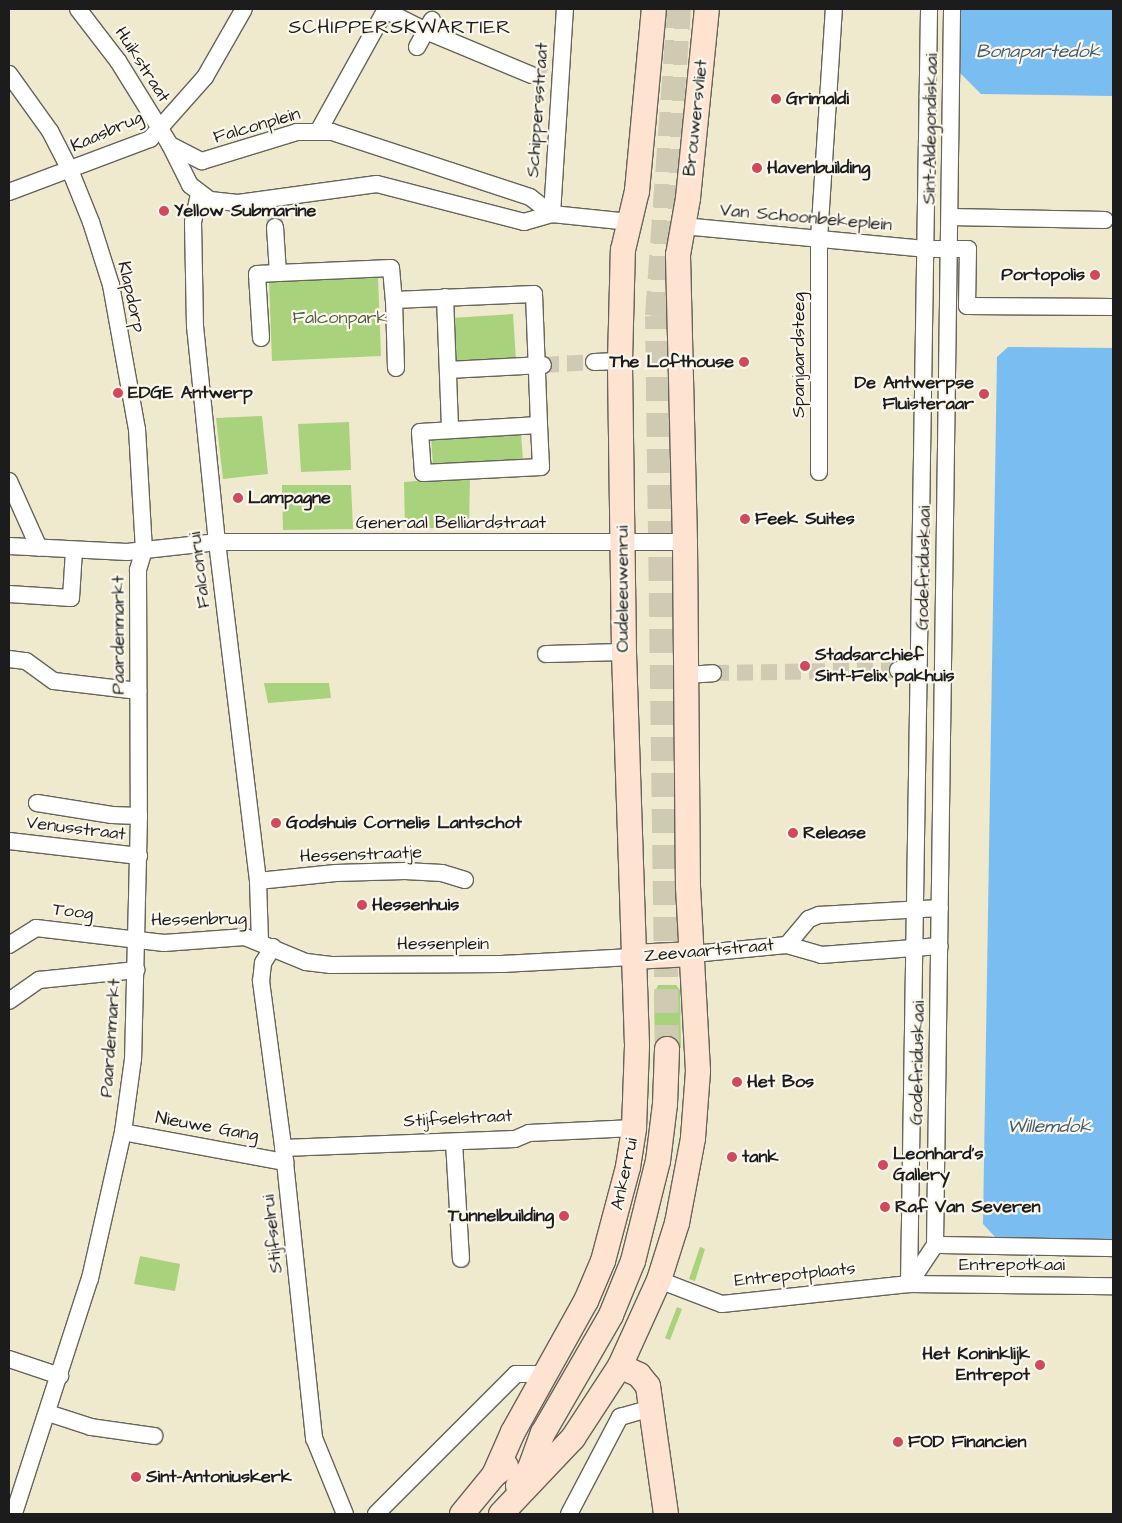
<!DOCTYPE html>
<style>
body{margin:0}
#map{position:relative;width:1122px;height:1523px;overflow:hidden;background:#efe9cd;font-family:"Architects Daughter",sans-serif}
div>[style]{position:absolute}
.green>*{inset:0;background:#a9d27d}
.water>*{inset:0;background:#7abdf0}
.street-tunnel>*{height:16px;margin-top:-8px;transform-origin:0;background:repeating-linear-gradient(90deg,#cfcab2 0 16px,transparent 0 24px)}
.secondary-tunnel>*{height:24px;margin-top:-12px;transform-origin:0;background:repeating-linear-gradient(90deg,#cfcab2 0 24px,transparent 0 36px)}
.roads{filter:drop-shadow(1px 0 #66645a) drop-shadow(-1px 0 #66645a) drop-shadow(0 1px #66645a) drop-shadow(0 -1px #66645a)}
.street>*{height:16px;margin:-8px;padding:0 8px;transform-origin:8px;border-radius:8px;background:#fff}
.secondary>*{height:24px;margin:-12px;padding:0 12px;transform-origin:12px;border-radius:12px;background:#fee3d1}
.dots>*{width:14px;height:14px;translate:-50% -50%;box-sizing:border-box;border:2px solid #fbf7ec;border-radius:50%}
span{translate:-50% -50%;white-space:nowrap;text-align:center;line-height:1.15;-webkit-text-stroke:4.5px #fbf7ec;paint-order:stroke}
.street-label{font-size:18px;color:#1c1c1c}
.poi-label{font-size:18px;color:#1c1c1c;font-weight:700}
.left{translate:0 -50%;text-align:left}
.right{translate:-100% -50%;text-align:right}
.park-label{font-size:18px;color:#4d5c3e}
.water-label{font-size:19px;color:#425c71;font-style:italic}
.quarter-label{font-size:20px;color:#1c1c1c;letter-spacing:1px}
.frame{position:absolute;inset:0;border:10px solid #1c1c1c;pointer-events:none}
</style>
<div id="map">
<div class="green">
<div style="clip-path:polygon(378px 278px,381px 356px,272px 361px,269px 281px)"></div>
<div style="clip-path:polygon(513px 314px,516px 360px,453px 363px,451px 318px)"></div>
<div style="clip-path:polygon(262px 416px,268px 474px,223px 479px,216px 418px)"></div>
<div style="clip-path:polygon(349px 422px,351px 470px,301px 472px,298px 424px)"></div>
<div style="clip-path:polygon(521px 433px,523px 461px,433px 466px,431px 438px)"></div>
<div style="clip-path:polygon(470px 477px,469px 528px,405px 528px,404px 482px)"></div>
<div style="clip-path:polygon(282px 485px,351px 485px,353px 529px,283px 530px)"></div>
<div style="clip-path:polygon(264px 683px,329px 683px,331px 698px,268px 703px)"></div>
<div style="clip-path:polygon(658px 985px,676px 985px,680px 990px,681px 1048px,655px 1048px,654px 994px)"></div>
<div style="clip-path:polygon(700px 1247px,705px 1249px,695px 1281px,689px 1279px)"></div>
<div style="clip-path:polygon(140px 1256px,180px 1264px,175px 1291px,134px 1284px)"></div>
<div style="clip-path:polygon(677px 1307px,682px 1309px,670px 1340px,665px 1338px)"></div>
</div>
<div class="water">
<div style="clip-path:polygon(961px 9px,1113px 9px,1113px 96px,981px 94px,960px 73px)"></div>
<div style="clip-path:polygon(1008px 347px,1113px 348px,1113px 1242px,997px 1239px,983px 1224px,997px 357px)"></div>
</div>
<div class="street-tunnel">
<div style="left:531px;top:75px;width:20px;rotate:6deg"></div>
<div style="left:274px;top:212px;width:15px;rotate:86deg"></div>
<div style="left:543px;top:365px;width:51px;rotate:-3.4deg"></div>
<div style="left:713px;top:673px;width:185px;rotate:-0.9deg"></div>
</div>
<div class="secondary-tunnel">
<div style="left:667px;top:1049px;width:733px;rotate:-90.78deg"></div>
<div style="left:657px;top:316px;width:308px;rotate:-85.9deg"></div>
</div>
<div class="roads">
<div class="street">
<div style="left:78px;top:9px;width:66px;rotate:52.4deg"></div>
<div style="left:118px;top:61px;width:99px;rotate:58.2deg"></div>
<div style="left:170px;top:145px;width:45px;rotate:63.4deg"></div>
<div style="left:190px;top:185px;width:25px;rotate:37deg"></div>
<div style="left:210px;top:200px;width:28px;rotate:6deg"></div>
<div style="left:238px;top:203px;width:140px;rotate:-7.8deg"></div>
<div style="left:377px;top:184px;width:152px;rotate:14.5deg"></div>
<div style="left:524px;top:222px;width:29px;rotate:-16deg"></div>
<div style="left:552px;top:214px;width:78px;rotate:5.9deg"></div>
<div style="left:385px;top:10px;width:46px;rotate:27.1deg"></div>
<div style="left:426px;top:31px;width:114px;rotate:22.7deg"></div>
<div style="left:417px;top:47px;width:31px;rotate:-61deg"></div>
<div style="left:9px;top:74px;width:70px;rotate:54.3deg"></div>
<div style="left:50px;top:131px;width:44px;rotate:62.9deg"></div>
<div style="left:70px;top:170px;width:56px;rotate:68deg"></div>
<div style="left:91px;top:222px;width:66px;rotate:72.4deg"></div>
<div style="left:111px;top:285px;width:146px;rotate:79.8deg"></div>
<div style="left:137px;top:429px;width:121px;rotate:86.7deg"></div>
<div style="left:144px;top:550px;width:21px;rotate:107deg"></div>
<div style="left:138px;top:570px;width:246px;rotate:89.8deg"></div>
<div style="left:139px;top:816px;width:243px;rotate:91.4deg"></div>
<div style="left:133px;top:1059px;width:74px;rotate:97.8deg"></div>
<div style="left:123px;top:1132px;width:150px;rotate:102.7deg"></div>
<div style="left:90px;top:1278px;width:248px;rotate:107.9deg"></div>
<div style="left:319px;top:130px;width:138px;rotate:-61deg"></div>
<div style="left:170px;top:145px;width:36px;rotate:27deg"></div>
<div style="left:202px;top:161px;width:99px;rotate:-17deg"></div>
<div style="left:297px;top:132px;width:35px"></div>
<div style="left:332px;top:132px;width:208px;rotate:18.2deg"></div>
<div style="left:530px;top:197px;width:28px;rotate:38deg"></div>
<div style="left:9px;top:192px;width:151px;rotate:-20.6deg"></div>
<div style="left:150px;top:139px;width:83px;rotate:-48.4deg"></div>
<div style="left:205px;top:77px;width:78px;rotate:-60.2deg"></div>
<div style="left:199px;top:194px;width:29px;rotate:102deg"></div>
<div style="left:193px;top:222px;width:104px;rotate:88.9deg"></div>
<div style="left:195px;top:326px;width:217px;rotate:84.2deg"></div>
<div style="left:217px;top:542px;width:341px;rotate:83.1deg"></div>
<div style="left:258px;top:881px;width:60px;rotate:88.1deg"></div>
<div style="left:552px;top:214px;width:205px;rotate:-86.4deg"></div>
<div style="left:950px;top:217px;width:155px;rotate:1.1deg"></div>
<div style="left:683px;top:226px;width:243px;rotate:5.4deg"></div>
<div style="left:925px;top:249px;width:43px"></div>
<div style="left:968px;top:249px;width:57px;rotate:91deg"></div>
<div style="left:967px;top:306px;width:146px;rotate:0.4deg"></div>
<div style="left:275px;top:227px;width:46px;rotate:86.3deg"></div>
<div style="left:278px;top:273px;width:113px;rotate:-2.5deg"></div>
<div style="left:391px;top:268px;width:32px;rotate:85deg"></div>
<div style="left:445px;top:297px;width:133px;rotate:87.8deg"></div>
<div style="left:261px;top:338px;width:64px;rotate:-93.6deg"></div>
<div style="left:257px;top:274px;width:21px;rotate:-3deg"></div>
<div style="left:594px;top:362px;width:26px;rotate:-2deg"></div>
<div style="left:396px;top:368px;width:68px;rotate:-91.7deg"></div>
<div style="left:394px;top:300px;width:140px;rotate:-2.5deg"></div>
<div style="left:534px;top:294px;width:131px;rotate:87.8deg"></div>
<div style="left:448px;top:370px;width:95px;rotate:-3deg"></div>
<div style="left:539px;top:425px;width:42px;rotate:87.3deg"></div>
<div style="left:541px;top:467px;width:118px;rotate:177.1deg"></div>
<div style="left:423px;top:473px;width:41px;rotate:-94.2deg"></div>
<div style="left:420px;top:432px;width:119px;rotate:-3.4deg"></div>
<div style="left:819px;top:472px;width:233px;rotate:-90deg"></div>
<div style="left:819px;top:239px;width:230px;rotate:-86.3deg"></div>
<div style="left:9px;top:481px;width:73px;rotate:65.9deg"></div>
<div style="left:9px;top:546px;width:118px;rotate:2.9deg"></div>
<div style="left:127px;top:552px;width:91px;rotate:-6.3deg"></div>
<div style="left:217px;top:542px;width:468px"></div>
<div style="left:9px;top:594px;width:62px;rotate:3.7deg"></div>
<div style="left:71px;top:598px;width:48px;rotate:-86.4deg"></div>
<div style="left:546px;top:654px;width:78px;rotate:-1.5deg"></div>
<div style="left:9px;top:659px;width:17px;rotate:7deg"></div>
<div style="left:26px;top:661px;width:34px;rotate:36deg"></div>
<div style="left:54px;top:681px;width:85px;rotate:6.8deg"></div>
<div style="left:898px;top:670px;width:21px;rotate:-3deg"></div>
<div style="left:687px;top:675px;width:26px;rotate:-4deg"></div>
<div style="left:37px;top:803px;width:76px;rotate:9.1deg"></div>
<div style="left:112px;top:815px;width:27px;rotate:2deg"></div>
<div style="left:9px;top:841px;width:131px;rotate:6.6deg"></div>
<div style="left:258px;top:881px;width:78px;rotate:-5.9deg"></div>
<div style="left:336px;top:873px;width:69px;rotate:-1.7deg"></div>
<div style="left:405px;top:871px;width:37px;rotate:3deg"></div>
<div style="left:442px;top:873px;width:24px;rotate:17deg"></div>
<div style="left:9px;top:945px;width:32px;rotate:-32deg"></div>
<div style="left:36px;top:928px;width:129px;rotate:6.7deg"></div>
<div style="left:164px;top:943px;width:81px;rotate:-4.2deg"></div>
<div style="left:245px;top:937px;width:66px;rotate:22.3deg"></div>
<div style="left:306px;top:962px;width:25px;rotate:7deg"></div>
<div style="left:331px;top:965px;width:171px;rotate:-0.3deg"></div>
<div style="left:502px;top:964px;width:130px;rotate:-3.1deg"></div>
<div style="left:787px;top:945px;width:34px;rotate:-50deg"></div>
<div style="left:809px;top:919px;width:11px;rotate:-22deg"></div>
<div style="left:819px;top:915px;width:121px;rotate:-3.3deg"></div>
<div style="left:273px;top:947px;width:19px;rotate:122deg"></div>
<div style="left:263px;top:963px;width:18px;rotate:96deg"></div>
<div style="left:261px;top:981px;width:183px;rotate:82.4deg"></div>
<div style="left:285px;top:1162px;width:278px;rotate:84deg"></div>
<div style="left:314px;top:1438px;width:82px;rotate:67.8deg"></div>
<div style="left:693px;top:954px;width:94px;rotate:-5.5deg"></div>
<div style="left:787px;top:945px;width:35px;rotate:16deg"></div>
<div style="left:821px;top:955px;width:119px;rotate:-4.3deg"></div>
<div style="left:9px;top:1001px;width:37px;rotate:-35deg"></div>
<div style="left:39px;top:980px;width:98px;rotate:-5.9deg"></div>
<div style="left:123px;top:1132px;width:165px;rotate:10.5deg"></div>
<div style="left:454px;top:1142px;width:117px;rotate:86.6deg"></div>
<div style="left:283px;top:1148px;width:232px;rotate:-2.2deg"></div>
<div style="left:515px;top:1139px;width:15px;rotate:-23deg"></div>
<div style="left:529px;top:1133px;width:105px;rotate:-2.7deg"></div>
<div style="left:935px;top:1245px;width:178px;rotate:1deg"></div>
<div style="left:659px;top:1280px;width:67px;rotate:20.9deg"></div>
<div style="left:722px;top:1304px;width:188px;rotate:-6.1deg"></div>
<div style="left:909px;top:1284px;width:204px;rotate:0.6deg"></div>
<div style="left:909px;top:1284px;width:47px;rotate:-56.3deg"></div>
<div style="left:935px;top:1245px;width:1236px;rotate:-89.21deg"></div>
<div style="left:909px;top:1284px;width:1275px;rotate:-89.1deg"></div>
<div style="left:9px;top:1359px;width:54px;rotate:18.4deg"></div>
<div style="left:48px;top:1413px;width:45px;rotate:18deg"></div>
<div style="left:91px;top:1427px;width:64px;rotate:8.1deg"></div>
<div style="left:376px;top:1514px;width:198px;rotate:-45deg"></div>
<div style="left:516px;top:1374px;width:28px"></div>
<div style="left:569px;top:1514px;width:110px;rotate:-62.3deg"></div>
<div style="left:620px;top:1417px;width:32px;rotate:-16deg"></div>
</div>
<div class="secondary">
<div style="left:632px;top:957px;width:61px;rotate:-2.8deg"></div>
<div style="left:620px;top:1366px;width:21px;rotate:25deg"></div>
<div style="left:639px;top:1375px;width:14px;rotate:51deg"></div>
<div style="left:648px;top:1386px;width:129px;rotate:82deg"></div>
<div style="left:494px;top:1475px;width:47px;rotate:-66.2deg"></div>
<div style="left:513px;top:1432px;width:150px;rotate:-60.9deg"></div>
<div style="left:586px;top:1301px;width:43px;rotate:-67deg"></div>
<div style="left:603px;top:1261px;width:97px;rotate:-75.1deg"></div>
<div style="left:628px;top:1167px;width:39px;rotate:-81deg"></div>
<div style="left:634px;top:1128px;width:83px;rotate:-87.9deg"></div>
<div style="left:637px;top:1045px;width:393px;rotate:-91.9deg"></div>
<div style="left:624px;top:652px;width:291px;rotate:-90.8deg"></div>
<div style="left:620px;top:361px;width:111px;rotate:-88.5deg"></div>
<div style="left:623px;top:250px;width:61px;rotate:-76.7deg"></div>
<div style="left:637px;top:191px;width:183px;rotate:-84.7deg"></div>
<div style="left:518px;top:1486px;width:22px;rotate:-56deg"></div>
<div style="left:530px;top:1468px;width:37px;rotate:-70deg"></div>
<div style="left:543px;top:1433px;width:136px;rotate:-60deg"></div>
<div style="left:611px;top:1315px;width:58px;rotate:-67.8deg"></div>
<div style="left:633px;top:1261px;width:103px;rotate:-76deg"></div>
<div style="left:658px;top:1161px;width:57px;rotate:-83deg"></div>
<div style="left:665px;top:1104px;width:55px;rotate:-87.9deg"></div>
<div style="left:462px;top:1514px;width:50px;rotate:-50.6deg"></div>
<div style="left:494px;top:1475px;width:15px;rotate:-37deg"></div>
<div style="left:501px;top:1514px;width:105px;rotate:-46.5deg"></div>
<div style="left:573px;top:1438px;width:86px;rotate:-56.9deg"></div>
<div style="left:620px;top:1366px;width:94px;rotate:-65.6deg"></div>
<div style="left:659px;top:1280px;width:60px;rotate:-72.5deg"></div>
<div style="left:677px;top:1223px;width:86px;rotate:-79.3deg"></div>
<div style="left:693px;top:1138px;width:67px;rotate:-85.7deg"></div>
<div style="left:698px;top:1071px;width:183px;rotate:-93.1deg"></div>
<div style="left:688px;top:888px;width:346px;rotate:-90.5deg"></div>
<div style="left:685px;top:542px;width:287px;rotate:-91.4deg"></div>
<div style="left:678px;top:255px;width:58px;rotate:-80deg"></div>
<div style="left:688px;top:198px;width:190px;rotate:-84.3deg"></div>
</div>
</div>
<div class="dots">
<div style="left:776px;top:99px;background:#d1495b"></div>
<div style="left:757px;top:168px;background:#d1495b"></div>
<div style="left:164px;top:211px;background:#d1495b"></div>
<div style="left:1095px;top:275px;background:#d1495b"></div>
<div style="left:744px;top:362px;background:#d1495b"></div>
<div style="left:118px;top:393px;background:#d1495b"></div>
<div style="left:984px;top:394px;background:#d1495b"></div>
<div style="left:238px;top:498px;background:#d1495b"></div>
<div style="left:745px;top:519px;background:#d1495b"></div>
<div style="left:805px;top:666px;background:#d1495b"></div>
<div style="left:276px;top:823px;background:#d1495b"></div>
<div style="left:793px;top:833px;background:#d1495b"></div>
<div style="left:362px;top:905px;background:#d1495b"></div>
<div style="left:737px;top:1082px;background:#d1495b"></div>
<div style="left:732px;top:1157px;background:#d1495b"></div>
<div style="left:883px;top:1165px;background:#d1495b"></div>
<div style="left:885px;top:1207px;background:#d1495b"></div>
<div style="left:564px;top:1216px;background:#d1495b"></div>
<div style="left:1040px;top:1365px;background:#d1495b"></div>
<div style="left:898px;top:1442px;background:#d1495b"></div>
<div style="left:136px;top:1477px;background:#d1495b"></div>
</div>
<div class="street-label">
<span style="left:142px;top:65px;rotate:57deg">Huikstraat</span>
<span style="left:538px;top:110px;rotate:-86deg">Schippersstraat</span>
<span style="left:696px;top:118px;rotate:-84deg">Brouwersvliet</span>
<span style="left:257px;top:126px;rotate:-16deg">Falconplein</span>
<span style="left:931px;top:129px;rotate:-89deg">Sint-Aldegondiskaai</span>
<span style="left:107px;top:132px;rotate:-24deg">Kaasbrug</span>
<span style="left:806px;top:218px;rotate:5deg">Van Schoonbekeplein</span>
<span style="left:131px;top:297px;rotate:77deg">Klapdorp</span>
<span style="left:799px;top:355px;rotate:-90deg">Spanjaardsteeg</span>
<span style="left:451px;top:523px">Generaal Belliardstraat</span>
<span style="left:924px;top:568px;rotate:-89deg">Godefriduskaai</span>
<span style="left:200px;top:570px;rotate:-97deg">Falconrui</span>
<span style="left:623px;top:589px;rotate:-90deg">Oudeleeuwenrui</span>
<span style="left:119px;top:635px;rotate:-90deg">Paardenmarkt</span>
<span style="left:76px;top:829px;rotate:7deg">Venusstraat</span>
<span style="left:361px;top:855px;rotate:-2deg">Hessenstraatje</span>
<span style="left:73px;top:912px;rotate:7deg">Toog</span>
<span style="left:199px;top:920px;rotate:-1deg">Hessenbrug</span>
<span style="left:443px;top:944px">Hessenplein</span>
<span style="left:709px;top:951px;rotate:-5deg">Zeevaartstraat</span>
<span style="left:111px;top:1038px;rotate:-86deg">Paardenmarkt</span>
<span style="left:918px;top:1063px;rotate:-89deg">Godefriduskaai</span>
<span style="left:458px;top:1119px;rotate:-3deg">Stijfselstraat</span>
<span style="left:207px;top:1127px;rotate:10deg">Nieuwe Gang</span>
<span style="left:625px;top:1174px;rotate:-78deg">Ankerrui</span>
<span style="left:273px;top:1234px;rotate:-96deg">Stijfselrui</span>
<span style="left:1012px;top:1265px">Entrepotkaai</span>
<span style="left:795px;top:1275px;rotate:-6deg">Entrepotplaats</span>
</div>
<div class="poi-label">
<span class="left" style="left:786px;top:99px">Grimaldi</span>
<span class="left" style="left:767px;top:168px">Havenbuilding</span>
<span class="left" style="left:174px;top:211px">Yellow Submarine</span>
<span class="right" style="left:1085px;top:275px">Portopolis</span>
<span class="right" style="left:734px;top:362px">The Lofthouse</span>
<span class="right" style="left:974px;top:394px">De Antwerpse<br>Fluisteraar</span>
<span class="left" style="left:128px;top:393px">EDGE Antwerp</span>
<span class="left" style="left:248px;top:498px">Lampagne</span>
<span class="left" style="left:755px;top:519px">Feek Suites</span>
<span class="left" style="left:815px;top:666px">Stadsarchief<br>Sint-Felix pakhuis</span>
<span class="left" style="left:286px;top:823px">Godshuis Cornelis Lantschot</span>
<span class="left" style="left:803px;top:833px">Release</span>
<span class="left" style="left:372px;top:905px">Hessenhuis</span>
<span class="left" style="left:747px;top:1082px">Het Bos</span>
<span class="left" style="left:893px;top:1165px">Leonhard's<br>Gallery</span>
<span class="left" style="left:742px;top:1157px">tank</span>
<span class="left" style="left:895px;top:1207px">Raf Van Severen</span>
<span class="right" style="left:554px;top:1216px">Tunnelbuilding</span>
<span class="right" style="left:1030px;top:1365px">Het Koninklijk<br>Entrepot</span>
<span class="left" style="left:908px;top:1442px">FOD Financien</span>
<span class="left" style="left:146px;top:1477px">Sint-Antoniuskerk</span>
</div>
<div class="park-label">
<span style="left:340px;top:318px">Falconpark</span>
</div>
<div class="water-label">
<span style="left:1038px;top:52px">Bonapartedok</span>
<span style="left:1049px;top:1127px">Willemdok</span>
</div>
<div class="quarter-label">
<span style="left:400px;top:27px">SCHIPPERSKWARTIER</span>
</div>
<div class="frame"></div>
</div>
